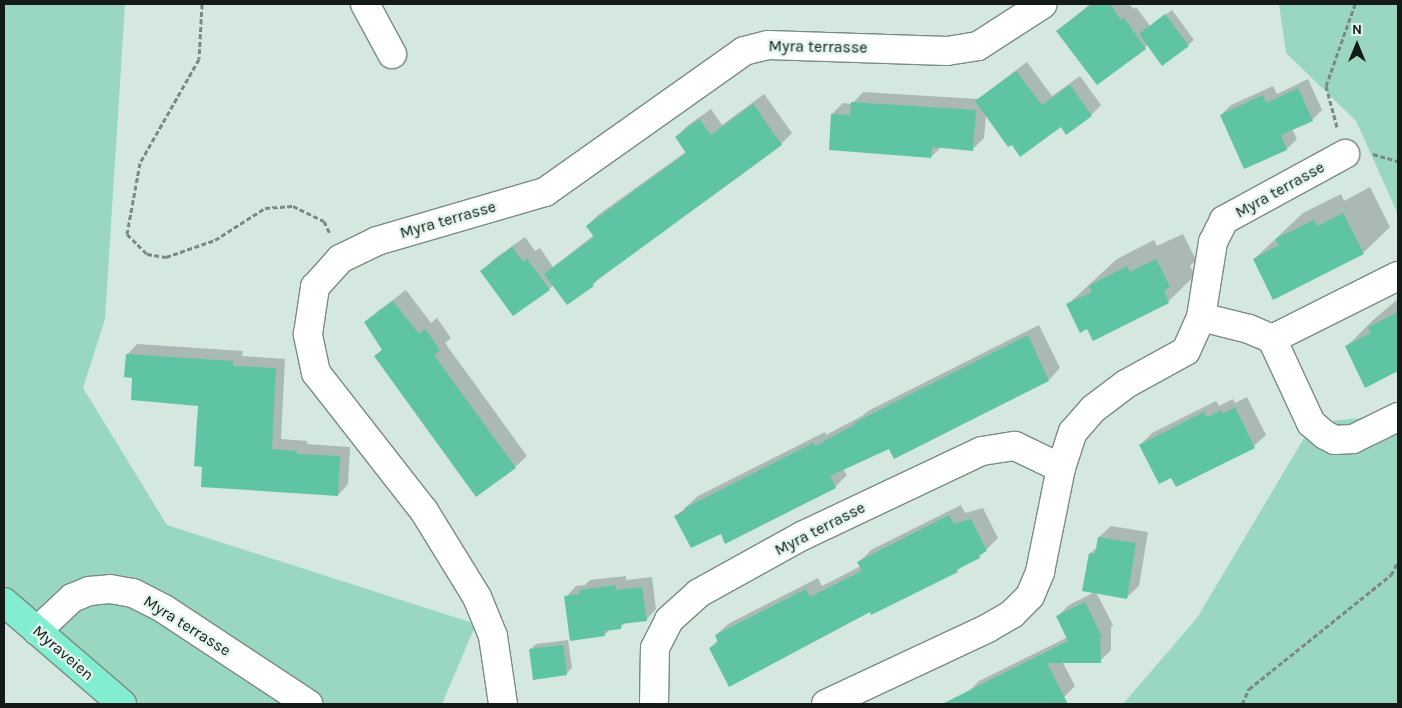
<!DOCTYPE html>
<style>
body{margin:0}
#map{position:relative;width:1402px;height:708px;overflow:hidden;background:#d5e8e0;font-family:Karla,sans-serif}
div>[style]{position:absolute}
.green>*{inset:0;background:#99d7c0}
.shadow>*{inset:0;background:#0003}
.building>*{inset:0;background:#5fc4a3}
.path>*{height:3px;margin-top:-1.5px;transform-origin:0;background:repeating-linear-gradient(90deg,#7b8883 0 5px,transparent 0 7.5px)}
.roads{filter:drop-shadow(1px 0 #7a8b84) drop-shadow(-1px 0 #7a8b84) drop-shadow(0 1px #7a8b84) drop-shadow(0 -1px #7a8b84)}
.minor>*{height:28px;margin:-14px;padding:0 14px;transform-origin:14px;border-radius:14px;background:#fff}
.major>*{height:28px;margin:-14px;padding:0 14px;transform-origin:14px;border-radius:14px;background:#82edd1}
span{translate:-50% -50%;white-space:nowrap;text-align:center;line-height:1.15;-webkit-text-stroke:4.5px #e2f6ee;paint-order:stroke}
.street-label{font-size:16px;color:#131a17}
.frame{position:absolute;inset:0;border:5px solid #131a17;pointer-events:none}
.north{position:absolute;left:1332px;top:20px;width:50px;height:50px;-webkit-text-stroke:4px #e2f6ee;paint-order:stroke;rotate:0deg;font-size:14px;font-weight:700;line-height:20px;text-align:center;color:#131a17}
.north::after{content:'';display:block;margin:auto;width:18px;height:22px;background:#131a17;clip-path:polygon(50% 0,100% 100%,50% 72%,0 100%)}
</style>
<div id="map">
<div class="green">
<div style="clip-path:polygon(4px 4px,125px 4px,105px 319px,83px 388px,167px 525px,476px 624px,442px 704px,109px 704px,4px 611px)"></div>
<div style="clip-path:polygon(1279px 4px,1398px 4px,1398px 214px,1356px 121px,1286px 53px)"></div>
<div style="clip-path:polygon(1398px 414px,1398px 704px,1123px 704px,1197px 618px,1313px 423px)"></div>
</div>
<div class="shadow">
<div style="clip-path:polygon(1090px 4px,1129px 4px,1134px 9px,1136px 7px,1150px 26px,1172px 10px,1194px 40px,1188px 45px,1148px 45px,1097px 83px,1057px 31px)"></div>
<div style="clip-path:polygon(1027px 62px,1052px 96px,1080px 76px,1101px 105px,1091px 115px,1012px 143px,986px 114px,984px 138px,973px 149px,941px 147px,931px 157px,832px 114px,843px 103px,852px 104px,863px 92px,978px 99px)"></div>
<div style="clip-path:polygon(1308px 79px,1322px 110px,1312px 120px,1292px 129px,1297px 139px,1287px 149px,1245px 167px,1221px 115px,1231px 105px,1273px 86px,1277px 94px)"></div>
<div style="clip-path:polygon(764px 94px,792px 133px,781px 144px,603px 274px,593px 285px,554px 285px,514px 315px,482px 271px,494px 259px,525px 237px,535px 251px,540px 248px,553px 267px,594px 235px,587px 226px,598px 215px,687px 151px,676px 137px,687px 126px,711px 109px,722px 125px)"></div>
<div style="clip-path:polygon(1370px 187px,1390px 227px,1363px 253px,1254px 259px,1303px 213px,1341px 194px,1344px 201px)"></div>
<div style="clip-path:polygon(1183px 234px,1196px 260px,1190px 266px,1195px 275px,1168px 302px,1094px 340px,1088px 327px,1067px 305px,1117px 259px,1154px 240px,1157px 246px)"></div>
<div style="clip-path:polygon(406px 290px,431px 323px,437px 318px,451px 338px,445px 343px,527px 456px,515px 467px,376px 356px,383px 349px,366px 322px,378px 311px)"></div>
<div style="clip-path:polygon(1398px 299px,1398px 370px,1366px 386px,1346px 347px,1373px 320px)"></div>
<div style="clip-path:polygon(1039px 325px,1060px 368px,1049px 380px,894px 457px,890px 447px,843px 469px,847px 475px,835px 487px,721px 533px,676px 516px,698px 496px,825px 432px,826px 435px,862px 416px,868px 411px)"></div>
<div style="clip-path:polygon(137px 344px,243px 351px,242px 356px,285px 359px,281px 439px,307px 441px,307px 444px,350px 447px,348px 484px,338px 495px,203px 466px,200px 405px,134px 377px,127px 355px)"></div>
<div style="clip-path:polygon(1247px 397px,1266px 435px,1254px 446px,1140px 445px,1152px 433px,1216px 401px,1219px 406px,1233px 399px,1235px 403px)"></div>
<div style="clip-path:polygon(961px 505px,965px 513px,983px 508px,998px 538px,979px 557px,963px 565px,957px 571px,871px 610px,710px 648px,718px 640px,716px 635px,728px 624px,818px 578px,822px 586px,861px 566px,859px 562px,871px 550px)"></div>
<div style="clip-path:polygon(1111px 526px,1148px 532px,1139px 586px,1127px 597px,1096px 592px,1113px 625px,1111px 627px,1111px 650px,1100px 661px,1062px 661px,1075px 686px,1064px 697px,1050px 704px,963px 704px,972px 700px,968px 692px,979px 681px,1068px 637px,1058px 616px,1069px 605px,1095px 592px,1090px 554px,1098px 546px,1099px 537px)"></div>
<div style="clip-path:polygon(626px 576px,626px 580px,652px 577px,656px 609px,646px 620px,626px 622px,621px 627px,611px 629px,604px 635px,566px 597px,576px 586px,585px 585px,590px 580px)"></div>
<div style="clip-path:polygon(568px 640px,572px 668px,566px 674px,530px 650px,536px 644px)"></div>
</div>
<div class="building">
<div style="clip-path:polygon(1092px 4px,1110px 4px,1121px 20px,1124px 18px,1146px 49px,1097px 85px,1056px 31px)"></div>
<div style="clip-path:polygon(1165px 14px,1189px 46px,1162px 66px,1139px 34px)"></div>
<div style="clip-path:polygon(1016px 71px,1042px 105px,1070px 85px,1092px 116px,1066px 135px,1061px 127px,1020px 157px,1012px 145px,1008px 147px,975px 101px)"></div>
<div style="clip-path:polygon(1298px 88px,1313px 121px,1281px 135px,1287px 150px,1244px 169px,1220px 115px,1263px 95px,1266px 103px)"></div>
<div style="clip-path:polygon(851px 102px,976px 110px,973px 151px,932px 147px,931px 158px,829px 150px,831px 114px,850px 115px)"></div>
<div style="clip-path:polygon(753px 104px,782px 145px,592px 284px,594px 286px,567px 305px,544px 274px,594px 237px,586px 226px,686px 153px,675px 137px,699px 119px,711px 135px)"></div>
<div style="clip-path:polygon(1343px 213px,1364px 254px,1273px 300px,1253px 259px,1279px 245px,1275px 239px,1314px 220px,1317px 226px)"></div>
<div style="clip-path:polygon(512px 247px,523px 262px,527px 259px,550px 290px,513px 316px,480px 271px)"></div>
<div style="clip-path:polygon(1156px 259px,1170px 287px,1164px 291px,1169px 303px,1093px 341px,1087px 329px,1080px 333px,1066px 304px,1092px 292px,1089px 286px,1127px 266px,1130px 272px)"></div>
<div style="clip-path:polygon(393px 301px,419px 334px,425px 329px,440px 350px,434px 355px,516px 468px,476px 497px,374px 356px,382px 350px,364px 322px)"></div>
<div style="clip-path:polygon(1398px 312px,1398px 371px,1365px 388px,1345px 346px,1371px 333px,1368px 327px)"></div>
<div style="clip-path:polygon(1028px 335px,1049px 381px,894px 459px,889px 449px,830px 476px,836px 488px,725px 544px,721px 534px,691px 548px,674px 516px,686px 510px,685px 508px,813px 443px,815px 446px,856px 424px,854px 423px)"></div>
<div style="clip-path:polygon(126px 354px,233px 361px,233px 366px,276px 368px,272px 449px,297px 451px,297px 454px,340px 456px,338px 496px,201px 487px,202px 467px,194px 466px,198px 406px,131px 400px,132px 378px,124px 377px)"></div>
<div style="clip-path:polygon(1235px 407px,1255px 448px,1176px 487px,1171px 478px,1159px 484px,1139px 445px,1204px 412px,1207px 417px,1221px 410px,1223px 414px)"></div>
<div style="clip-path:polygon(949px 515px,954px 524px,971px 519px,987px 551px,979px 555px,980px 558px,956px 570px,958px 572px,871px 615px,870px 612px,729px 687px,709px 648px,718px 643px,715px 635px,806px 589px,810px 597px,862px 571px,857px 562px)"></div>
<div style="clip-path:polygon(1098px 537px,1136px 543px,1127px 599px,1082px 591px,1089px 553px,1095px 554px)"></div>
<div style="clip-path:polygon(616px 585px,616px 590px,642px 587px,647px 621px,621px 624px,621px 629px,604px 631px,605px 636px,570px 641px,564px 596px,579px 594px,579px 590px)"></div>
<div style="clip-path:polygon(1085px 602px,1102px 637px,1100px 638px,1101px 663px,1047px 663px,1068px 704px,942px 704px,1068px 641px,1056px 616px)"></div>
<div style="clip-path:polygon(563px 645px,567px 675px,533px 680px,529px 649px)"></div>
</div>
<div class="path">
<div style="left:202px;top:4px;width:55px;rotate:93.1deg"></div>
<div style="left:199px;top:59px;width:120px;rotate:119.6deg"></div>
<div style="left:140px;top:163px;width:72px;rotate:100.4deg"></div>
<div style="left:127px;top:234px;width:28px;rotate:45deg"></div>
<div style="left:147px;top:254px;width:19px;rotate:9deg"></div>
<div style="left:166px;top:257px;width:52px;rotate:-19.1deg"></div>
<div style="left:215px;top:240px;width:59px;rotate:-32.6deg"></div>
<div style="left:265px;top:208px;width:28px;rotate:-4deg"></div>
<div style="left:293px;top:206px;width:34px;rotate:26deg"></div>
<div style="left:324px;top:221px;width:14px;rotate:65deg"></div>
<div style="left:1337px;top:127px;width:42px;rotate:-105deg"></div>
<div style="left:1326px;top:86px;width:87px;rotate:-70.5deg"></div>
<div style="left:1373px;top:154px;width:26px;rotate:16deg"></div>
<div style="left:1242px;top:704px;width:17px;rotate:-65deg"></div>
<div style="left:1249px;top:689px;width:182px;rotate:-38.8deg"></div>
<div style="left:1391px;top:575px;width:15px;rotate:-62deg"></div>
</div>
<div class="roads">
<div class="minor">
<div style="left:365px;top:4px;width:57px;rotate:61.6deg"></div>
<div style="left:1201px;top:317px;width:49px;rotate:14deg"></div>
<div style="left:1249px;top:329px;width:25px;rotate:23deg"></div>
<div style="left:1272px;top:339px;width:141px;rotate:-26.6deg"></div>
<div style="left:1272px;top:339px;width:93px;rotate:65.1deg"></div>
<div style="left:1311px;top:423px;width:18px;rotate:41deg"></div>
<div style="left:1325px;top:435px;width:11px;rotate:27deg"></div>
<div style="left:1335px;top:440px;width:18px;rotate:-3deg"></div>
<div style="left:1353px;top:439px;width:50px;rotate:-26.1deg"></div>
<div style="left:37px;top:631px;width:48px;rotate:-43.3deg"></div>
<div style="left:72px;top:598px;width:18px;rotate:-22deg"></div>
<div style="left:89px;top:591px;width:21px;rotate:-5deg"></div>
<div style="left:110px;top:589px;width:23px;rotate:10deg"></div>
<div style="left:133px;top:593px;width:35px;rotate:27deg"></div>
<div style="left:164px;top:609px;width:173px;rotate:33.4deg"></div>
<div style="left:503px;top:704px;width:69px;rotate:-98.4deg"></div>
<div style="left:493px;top:636px;width:42px;rotate:-112.3deg"></div>
<div style="left:477px;top:597px;width:101px;rotate:-121.6deg"></div>
<div style="left:424px;top:511px;width:175px;rotate:-128deg"></div>
<div style="left:316px;top:373px;width:40px;rotate:-102deg"></div>
<div style="left:308px;top:334px;width:48px;rotate:-81.5deg"></div>
<div style="left:315px;top:287px;width:38px;rotate:-48deg"></div>
<div style="left:340px;top:259px;width:41px;rotate:-25.9deg"></div>
<div style="left:377px;top:241px;width:175px;rotate:-16.3deg"></div>
<div style="left:545px;top:192px;width:244px;rotate:-35.3deg"></div>
<div style="left:744px;top:51px;width:25px;rotate:-14deg"></div>
<div style="left:768px;top:45px;width:179px;rotate:1.9deg"></div>
<div style="left:947px;top:51px;width:31px;rotate:-9deg"></div>
<div style="left:978px;top:46px;width:77px;rotate:-32.9deg"></div>
<div style="left:654px;top:704px;width:56px;rotate:-89deg"></div>
<div style="left:655px;top:648px;width:31px;rotate:-63deg"></div>
<div style="left:669px;top:620px;width:40px;rotate:-42deg"></div>
<div style="left:699px;top:593px;width:118px;rotate:-29deg"></div>
<div style="left:802px;top:536px;width:199px;rotate:-25.3deg"></div>
<div style="left:982px;top:451px;width:33px;rotate:-9deg"></div>
<div style="left:1015px;top:446px;width:51px;rotate:25.6deg"></div>
<div style="left:826px;top:704px;width:179px;rotate:-25.1deg"></div>
<div style="left:988px;top:628px;width:28px;rotate:-30deg"></div>
<div style="left:1012px;top:614px;width:25px;rotate:-45deg"></div>
<div style="left:1030px;top:596px;width:26px;rotate:-67deg"></div>
<div style="left:1040px;top:572px;width:106px;rotate:-78.6deg"></div>
<div style="left:1061px;top:468px;width:38px;rotate:-72deg"></div>
<div style="left:1073px;top:432px;width:30px;rotate:-49deg"></div>
<div style="left:1093px;top:409px;width:41px;rotate:-37.1deg"></div>
<div style="left:1126px;top:384px;width:68px;rotate:-28.8deg"></div>
<div style="left:1186px;top:351px;width:37px;rotate:-66deg"></div>
<div style="left:1201px;top:317px;width:76px;rotate:-80.9deg"></div>
<div style="left:1213px;top:242px;width:25px;rotate:-63deg"></div>
<div style="left:1224px;top:220px;width:138px;rotate:-28.6deg"></div>
</div>
<div class="major">
<div style="left:4px;top:602px;width:156px;rotate:40.8deg"></div>
</div>
</div>
<div class="street-label">
<span style="left:818px;top:47px;rotate:1deg">Myra terrasse</span>
<span style="left:1280px;top:190px;rotate:-29deg">Myra terrasse</span>
<span style="left:448px;top:220px;rotate:-16deg">Myra terrasse</span>
<span style="left:820px;top:529px;rotate:-27deg">Myra terrasse</span>
<span style="left:187px;top:626px;rotate:32deg">Myra terrasse</span>
<span style="left:63px;top:653px;rotate:41deg">Myraveien</span>
</div>
<div class="frame"></div>
<div class="north">N</div>
</div>
